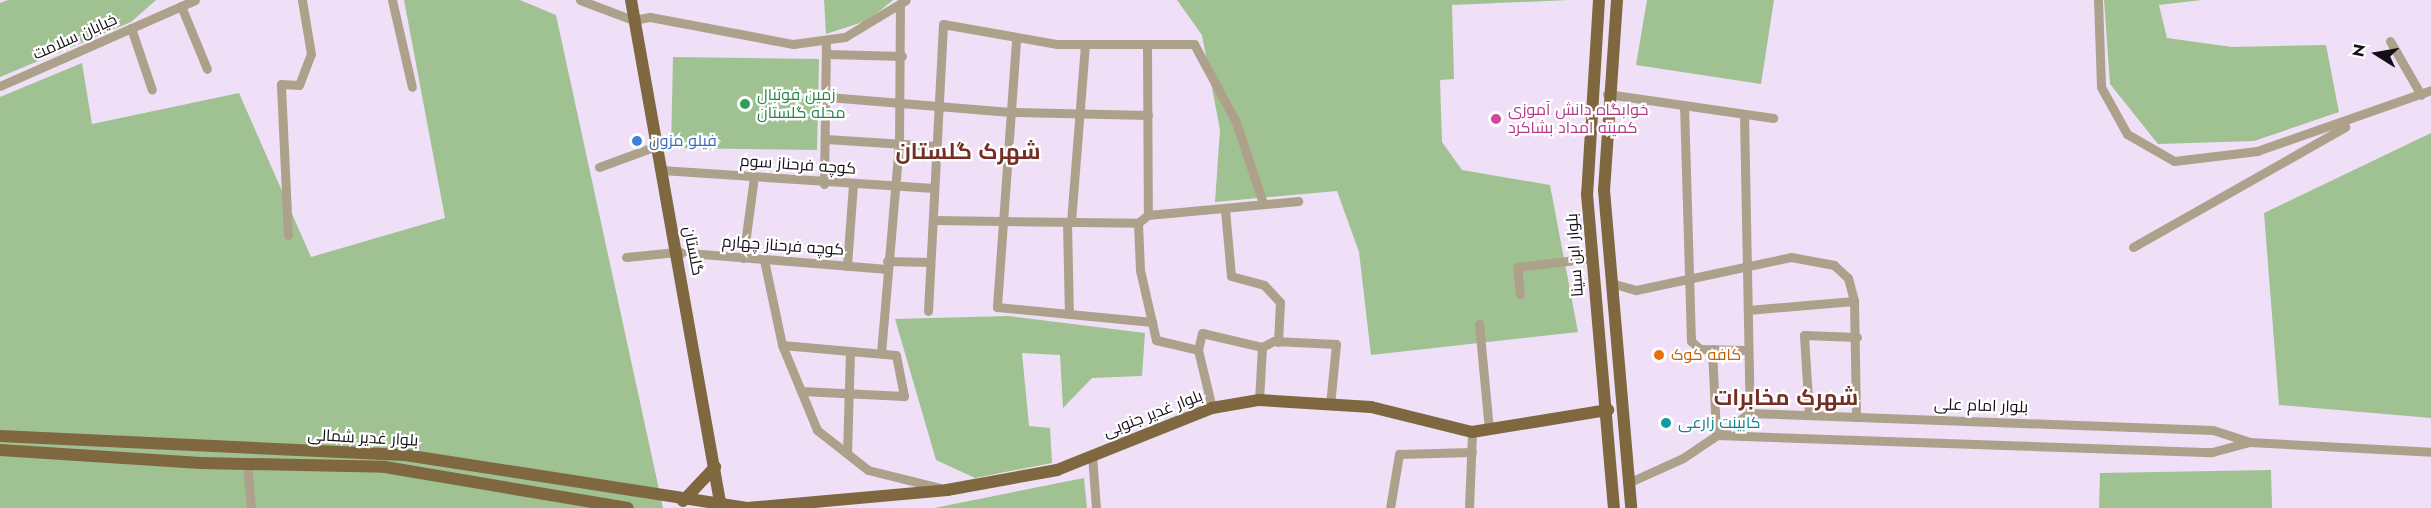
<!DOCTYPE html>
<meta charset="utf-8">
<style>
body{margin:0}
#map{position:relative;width:2431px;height:508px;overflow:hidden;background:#efe0f7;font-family:Jost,Cairo,sans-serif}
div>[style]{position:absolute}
.green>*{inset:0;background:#a0c191}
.minor>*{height:9px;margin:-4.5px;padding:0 4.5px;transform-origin:4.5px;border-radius:4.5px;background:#aea18b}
.major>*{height:12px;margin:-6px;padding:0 6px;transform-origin:6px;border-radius:6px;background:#7f673f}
.dots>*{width:16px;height:16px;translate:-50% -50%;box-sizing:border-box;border:3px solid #fff;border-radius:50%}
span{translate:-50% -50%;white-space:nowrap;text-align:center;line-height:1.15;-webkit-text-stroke:4.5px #fff;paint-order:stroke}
.street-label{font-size:16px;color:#140f17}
.leisure-label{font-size:16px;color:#27864d}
.left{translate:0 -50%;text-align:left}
.hotel-label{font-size:16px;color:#b23c85}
.shop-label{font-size:16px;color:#366cbe}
.food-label{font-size:16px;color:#c56008}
.culture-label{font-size:16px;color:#0d838f}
.district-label{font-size:22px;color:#742f24;font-weight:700}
.north{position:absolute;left:2347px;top:24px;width:60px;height:60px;-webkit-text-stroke:4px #fff;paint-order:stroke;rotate:281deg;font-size:16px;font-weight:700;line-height:24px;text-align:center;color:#140f17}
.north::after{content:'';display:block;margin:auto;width:21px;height:27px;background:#140f17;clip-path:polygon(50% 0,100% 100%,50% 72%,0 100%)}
</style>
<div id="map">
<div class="green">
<div style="clip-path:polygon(8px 0,156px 0,131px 22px,0 77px,0 3px)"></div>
<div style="clip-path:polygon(404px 0,520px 0,556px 15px,663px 508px,0 508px,0 97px,82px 63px,92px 124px,239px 93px,311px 257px,445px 218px)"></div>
<div style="clip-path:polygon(824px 0,893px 0,869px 20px,826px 34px)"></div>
<div style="clip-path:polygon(1177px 0,1569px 0,1452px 5px,1454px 79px,1440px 80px,1442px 142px,1462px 170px,1550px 185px,1578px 332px,1371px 355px,1359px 252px,1337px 191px,1215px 202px,1220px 130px,1202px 35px)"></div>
<div style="clip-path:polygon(1647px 0,1774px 0,1761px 84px,1636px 65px)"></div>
<div style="clip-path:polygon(2104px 0,2202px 0,2159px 5px,2167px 38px,2232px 47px,2326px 45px,2339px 112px,2254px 141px,2158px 144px,2110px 84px)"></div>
<div style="clip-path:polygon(673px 57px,819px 59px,817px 150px,671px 148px)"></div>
<div style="clip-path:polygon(2431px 133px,2431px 418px,2279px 405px,2264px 213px)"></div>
<div style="clip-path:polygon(1009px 316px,1145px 333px,1142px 376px,1092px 378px,1063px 408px,1060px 355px,1022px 353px,1029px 426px,1050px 428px,1052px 463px,975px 478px,936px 460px,895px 319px)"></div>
<div style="clip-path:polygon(2271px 470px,2272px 508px,2099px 508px,2100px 473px)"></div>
<div style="clip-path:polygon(1084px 478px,1087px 508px,934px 508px)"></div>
</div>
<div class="minor">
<div style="left:392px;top:0;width:89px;rotate:77.1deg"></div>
<div style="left:580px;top:0;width:57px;rotate:20.7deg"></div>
<div style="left:633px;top:20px;width:17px;rotate:-10deg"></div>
<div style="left:650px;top:17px;width:146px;rotate:10.7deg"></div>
<div style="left:793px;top:44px;width:52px;rotate:-7.7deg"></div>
<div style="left:845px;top:37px;width:71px;rotate:-31.2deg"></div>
<div style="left:2098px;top:0;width:87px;rotate:88deg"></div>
<div style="left:2101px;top:87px;width:54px;rotate:61deg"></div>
<div style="left:2127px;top:134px;width:54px;rotate:29.9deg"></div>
<div style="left:2174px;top:161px;width:84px;rotate:-6.9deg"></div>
<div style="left:2257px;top:151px;width:184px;rotate:-19.3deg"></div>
<div style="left:181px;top:6px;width:68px;rotate:67.6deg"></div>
<div style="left:131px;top:28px;width:65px;rotate:71.3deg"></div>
<div style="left:1016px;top:41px;width:267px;rotate:94.1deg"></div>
<div style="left:997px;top:307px;width:156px;rotate:5.5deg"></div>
<div style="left:2390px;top:41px;width:62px;rotate:60.1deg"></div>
<div style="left:1147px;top:47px;width:168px;rotate:89.7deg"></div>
<div style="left:828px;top:54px;width:74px;rotate:1.5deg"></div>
<div style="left:0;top:86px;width:213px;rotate:-23.8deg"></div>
<div style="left:1607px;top:94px;width:168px;rotate:8.2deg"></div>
<div style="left:828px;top:97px;width:183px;rotate:4.7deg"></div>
<div style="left:1010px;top:112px;width:138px;rotate:1.2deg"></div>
<div style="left:1684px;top:105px;width:236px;rotate:88.3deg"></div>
<div style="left:1691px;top:341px;width:12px;rotate:42deg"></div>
<div style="left:1700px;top:349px;width:45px;rotate:1.3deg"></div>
<div style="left:1744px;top:114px;width:299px;rotate:88.9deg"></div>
<div style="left:826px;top:139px;width:109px;rotate:3.7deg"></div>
<div style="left:599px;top:167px;width:61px;rotate:-20.2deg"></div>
<div style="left:661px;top:170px;width:273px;rotate:3.8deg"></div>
<div style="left:824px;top:184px;width:142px;rotate:-89.2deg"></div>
<div style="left:1225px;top:210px;width:66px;rotate:84.8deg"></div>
<div style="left:1231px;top:276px;width:34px;rotate:15deg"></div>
<div style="left:1264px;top:285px;width:23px;rotate:47deg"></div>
<div style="left:1280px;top:302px;width:40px;rotate:92.9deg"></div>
<div style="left:934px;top:220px;width:204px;rotate:0.8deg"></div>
<div style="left:1138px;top:223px;width:13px;rotate:-39deg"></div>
<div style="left:1148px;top:215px;width:151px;rotate:-5.3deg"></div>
<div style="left:1067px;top:222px;width:92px;rotate:88.8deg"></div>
<div style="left:1071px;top:222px;width:178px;rotate:-85.5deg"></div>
<div style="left:1138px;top:223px;width:47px;rotate:87.6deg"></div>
<div style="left:1140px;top:270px;width:72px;rotate:77.1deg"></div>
<div style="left:1156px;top:340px;width:43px;rotate:13.4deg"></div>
<div style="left:1198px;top:350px;width:60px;rotate:76.4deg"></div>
<div style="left:288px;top:235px;width:151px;rotate:-92.7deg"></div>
<div style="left:281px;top:84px;width:18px;rotate:3deg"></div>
<div style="left:299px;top:85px;width:33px;rotate:-69deg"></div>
<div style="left:311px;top:54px;width:55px;rotate:-99.5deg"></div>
<div style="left:2133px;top:247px;width:244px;rotate:-29.5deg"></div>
<div style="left:626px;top:257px;width:51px;rotate:-5.6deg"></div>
<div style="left:677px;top:252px;width:211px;rotate:4.6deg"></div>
<div style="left:743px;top:258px;width:82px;rotate:-82.3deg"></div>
<div style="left:764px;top:260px;width:87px;rotate:78deg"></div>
<div style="left:782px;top:345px;width:92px;rotate:67.6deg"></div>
<div style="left:817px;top:430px;width:65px;rotate:38.1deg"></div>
<div style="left:868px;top:470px;width:75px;rotate:13.9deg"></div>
<div style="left:887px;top:261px;width:43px;rotate:1.3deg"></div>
<div style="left:847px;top:266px;width:82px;rotate:-85.8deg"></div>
<div style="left:1611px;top:283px;width:26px;rotate:16deg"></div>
<div style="left:1636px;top:290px;width:158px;rotate:-12deg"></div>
<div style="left:1791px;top:257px;width:44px;rotate:10.5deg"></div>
<div style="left:1834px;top:265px;width:19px;rotate:43deg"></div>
<div style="left:1848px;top:278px;width:24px;rotate:75deg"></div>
<div style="left:1854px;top:301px;width:116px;rotate:89deg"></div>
<div style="left:1520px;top:294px;width:27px;rotate:-96deg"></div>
<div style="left:1517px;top:267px;width:75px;rotate:-6.9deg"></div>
<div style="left:1748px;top:310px;width:106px;rotate:-4.9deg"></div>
<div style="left:928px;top:311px;width:287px;rotate:-87deg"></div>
<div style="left:943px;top:24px;width:116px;rotate:10deg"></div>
<div style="left:1057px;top:44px;width:137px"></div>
<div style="left:1194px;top:44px;width:89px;rotate:61.7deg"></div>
<div style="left:1236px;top:122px;width:85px;rotate:71.6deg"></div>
<div style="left:1479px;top:324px;width:105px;rotate:84.6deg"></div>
<div style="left:782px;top:345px;width:114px;rotate:5deg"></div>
<div style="left:896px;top:355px;width:42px;rotate:79deg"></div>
<div style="left:904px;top:396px;width:103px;rotate:-177.2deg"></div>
<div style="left:1262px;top:347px;width:13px;rotate:-27deg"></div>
<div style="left:1274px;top:341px;width:62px;rotate:2.8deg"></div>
<div style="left:1336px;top:344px;width:61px;rotate:95.6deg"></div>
<div style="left:1712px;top:349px;width:86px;rotate:87.3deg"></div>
<div style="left:1198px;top:350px;width:17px;rotate:-77deg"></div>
<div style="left:1202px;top:333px;width:62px;rotate:13.1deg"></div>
<div style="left:1262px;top:347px;width:53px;rotate:93.2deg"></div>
<div style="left:881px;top:353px;width:210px;rotate:-85.1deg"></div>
<div style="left:899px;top:144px;width:139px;rotate:-89.6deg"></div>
<div style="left:1809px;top:415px;width:80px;rotate:-93.6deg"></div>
<div style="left:1804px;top:335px;width:53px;rotate:2.2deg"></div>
<div style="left:1716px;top:435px;width:496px;rotate:2deg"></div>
<div style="left:2212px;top:452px;width:38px;rotate:-15deg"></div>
<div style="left:847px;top:453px;width:101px;rotate:-88.3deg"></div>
<div style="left:1092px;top:455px;width:53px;rotate:85.7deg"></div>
<div style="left:247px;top:464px;width:44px;rotate:84.8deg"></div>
<div style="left:1630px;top:482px;width:58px;rotate:-24.4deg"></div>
<div style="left:1683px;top:458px;width:81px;rotate:-33.9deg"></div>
<div style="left:1750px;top:413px;width:463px;rotate:2.1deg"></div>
<div style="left:2213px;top:430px;width:38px;rotate:18deg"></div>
<div style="left:2249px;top:442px;width:182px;rotate:3.1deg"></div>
<div style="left:1390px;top:508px;width:55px;rotate:-80.5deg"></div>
<div style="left:1399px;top:454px;width:73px;rotate:-1.6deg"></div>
<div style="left:1469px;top:508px;width:76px;rotate:-87.7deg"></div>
</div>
<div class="major">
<div style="left:631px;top:0;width:516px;rotate:79.95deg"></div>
<div style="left:1599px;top:0;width:194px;rotate:93.5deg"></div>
<div style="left:1587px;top:194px;width:315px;rotate:85.1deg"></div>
<div style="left:1617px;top:0;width:190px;rotate:93.9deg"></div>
<div style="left:1604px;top:190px;width:319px;rotate:85.1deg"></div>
<div style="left:0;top:436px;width:405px;rotate:2.7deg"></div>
<div style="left:405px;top:455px;width:346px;rotate:8.8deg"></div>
<div style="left:747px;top:508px;width:201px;rotate:-5.1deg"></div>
<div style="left:947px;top:490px;width:112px;rotate:-10.3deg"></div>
<div style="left:1057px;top:470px;width:167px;rotate:-21.8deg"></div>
<div style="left:1212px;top:408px;width:48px;rotate:-9.7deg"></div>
<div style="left:1259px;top:400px;width:112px;rotate:3.6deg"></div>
<div style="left:1371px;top:407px;width:104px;rotate:13.9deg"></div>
<div style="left:1472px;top:432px;width:138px;rotate:-9.2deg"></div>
<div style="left:0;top:450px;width:201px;rotate:3.7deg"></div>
<div style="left:201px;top:463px;width:184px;rotate:1.2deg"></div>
<div style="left:385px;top:467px;width:246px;rotate:9.6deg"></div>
<div style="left:683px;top:501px;width:47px;rotate:-46.7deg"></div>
</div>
<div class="dots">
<div style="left:745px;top:104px;background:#2e9e5b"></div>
<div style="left:1496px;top:119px;background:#d1479c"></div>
<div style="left:637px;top:141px;background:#3f7fe0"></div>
<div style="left:1659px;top:355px;background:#e8710a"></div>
<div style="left:1666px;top:423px;background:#0f9aa8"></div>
</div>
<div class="street-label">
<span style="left:75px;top:37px;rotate:-24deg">خیابان سلامت</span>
<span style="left:798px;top:165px;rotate:4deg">کوچه فرحناز سوم</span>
<span style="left:783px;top:246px;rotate:4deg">کوچه فرحناز چهارم</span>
<span style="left:693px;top:251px;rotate:79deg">گلستان</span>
<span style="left:1575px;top:255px;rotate:-94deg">بلوار ابن سینا</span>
<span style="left:1981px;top:406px;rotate:2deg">بلوار امام علی</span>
<span style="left:1153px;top:414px;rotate:-21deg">بلوار غدیر جنوبی</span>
<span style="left:363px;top:438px;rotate:3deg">بلوار غدیر شمالی</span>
</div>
<div class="leisure-label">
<span class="left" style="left:757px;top:104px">زمین فوتبال<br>محله گلستان</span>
</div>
<div class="hotel-label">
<span class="left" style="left:1508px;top:119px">خوابگاه دانش آموزی<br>کمیته امداد بشاکرد</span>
</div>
<div class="shop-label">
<span class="left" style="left:649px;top:141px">فیلو مزون</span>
</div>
<div class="food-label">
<span class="left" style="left:1671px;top:355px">کافه کوک</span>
</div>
<div class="culture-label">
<span class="left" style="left:1678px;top:423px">کابینت زارعی</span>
</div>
<div class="district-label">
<span style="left:968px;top:152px">شهرک گلستان</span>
<span style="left:1786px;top:398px">شهرک مخابرات</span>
</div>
<div class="north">N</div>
</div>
